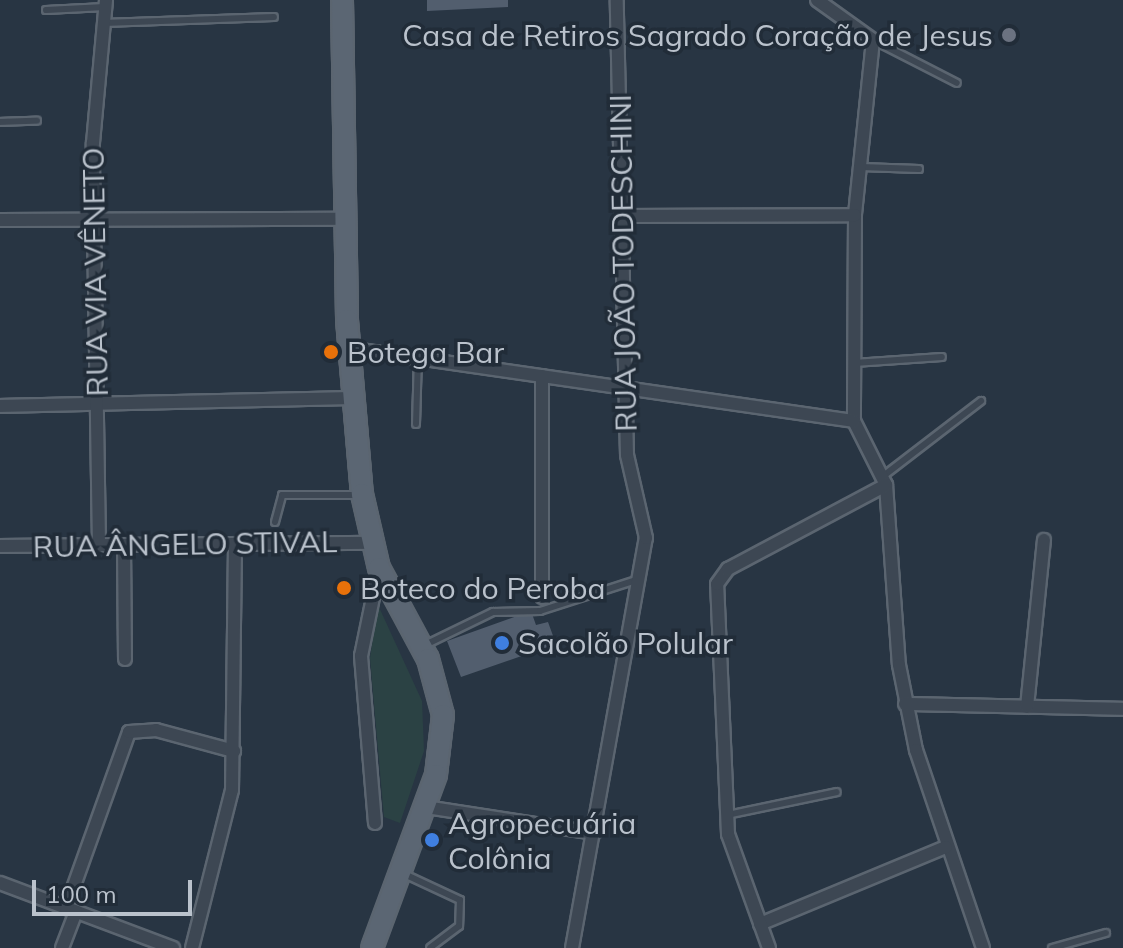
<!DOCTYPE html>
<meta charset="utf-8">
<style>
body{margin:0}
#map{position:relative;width:1123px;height:948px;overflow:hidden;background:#283543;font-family:Mulish,sans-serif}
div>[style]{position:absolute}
.green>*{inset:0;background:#2b4244}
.building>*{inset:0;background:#525e6e}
.roads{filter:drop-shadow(2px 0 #5b6570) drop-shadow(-2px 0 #5b6570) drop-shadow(0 2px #5b6570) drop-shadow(0 -2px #5b6570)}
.service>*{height:6px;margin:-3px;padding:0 3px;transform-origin:3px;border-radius:3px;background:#3d4753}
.minor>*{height:12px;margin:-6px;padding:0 6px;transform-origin:6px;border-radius:6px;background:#3d4753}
.primary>*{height:20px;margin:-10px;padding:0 10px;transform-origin:10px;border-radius:10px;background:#5b6673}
.dots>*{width:22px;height:22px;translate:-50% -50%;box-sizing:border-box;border:4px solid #212c38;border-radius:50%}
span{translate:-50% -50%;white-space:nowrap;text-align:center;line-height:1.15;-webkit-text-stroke:7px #212c38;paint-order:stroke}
.poi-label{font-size:30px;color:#bac2cc}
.right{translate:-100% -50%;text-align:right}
.left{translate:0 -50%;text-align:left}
.street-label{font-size:30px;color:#bac2cc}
.scale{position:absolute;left:32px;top:880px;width:160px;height:36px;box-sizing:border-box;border:4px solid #bac2cc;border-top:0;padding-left:10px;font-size:24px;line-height:28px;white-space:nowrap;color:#bac2cc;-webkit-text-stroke:6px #212c38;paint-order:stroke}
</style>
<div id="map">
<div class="green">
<div style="clip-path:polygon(378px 605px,422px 701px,424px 751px,400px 823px,384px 817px,370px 658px)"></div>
</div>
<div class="building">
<div style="clip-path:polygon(427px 0,508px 0,508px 7px,427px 11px)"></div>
<div style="clip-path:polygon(531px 611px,536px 625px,548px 622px,556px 644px,461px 677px,447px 641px)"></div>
</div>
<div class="roads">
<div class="service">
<div style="left:46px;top:10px;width:59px;rotate:-2.9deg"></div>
<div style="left:103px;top:23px;width:171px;rotate:-2deg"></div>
<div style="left:873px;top:40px;width:94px;rotate:27.1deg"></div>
<div style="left:0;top:122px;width:37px;rotate:-2deg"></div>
<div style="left:861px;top:167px;width:58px;rotate:2deg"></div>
<div style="left:854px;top:363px;width:88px;rotate:-3.9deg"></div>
<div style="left:416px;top:424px;width:66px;rotate:-88.3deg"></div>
<div style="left:882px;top:477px;width:125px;rotate:-37.5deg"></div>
<div style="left:275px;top:522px;width:28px;rotate:-75deg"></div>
<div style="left:282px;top:495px;width:76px"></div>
<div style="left:425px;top:645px;width:76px;rotate:-25.9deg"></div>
<div style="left:493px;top:612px;width:47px;rotate:-1.2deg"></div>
<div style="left:540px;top:611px;width:104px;rotate:-17.9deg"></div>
<div style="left:727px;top:815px;width:112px;rotate:-11.8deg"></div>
<div style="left:402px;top:873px;width:64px;rotate:25deg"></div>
<div style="left:460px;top:900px;width:26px;rotate:92deg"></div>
<div style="left:459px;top:926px;width:36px;rotate:143deg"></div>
<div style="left:1052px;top:948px;width:56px;rotate:-15.5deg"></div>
</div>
<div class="minor">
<div style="left:817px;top:0;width:69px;rotate:35.5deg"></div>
<div style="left:873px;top:40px;width:176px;rotate:95.9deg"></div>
<div style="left:855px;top:215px;width:206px;rotate:90.3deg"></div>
<div style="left:854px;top:421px;width:72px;rotate:63.4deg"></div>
<div style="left:886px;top:485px;width:180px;rotate:85.9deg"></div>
<div style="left:899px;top:665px;width:87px;rotate:78.7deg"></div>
<div style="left:916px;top:750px;width:209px;rotate:71.3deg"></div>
<div style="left:622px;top:216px;width:233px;rotate:-0.2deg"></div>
<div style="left:0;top:220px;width:345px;rotate:-0.2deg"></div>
<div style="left:361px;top:350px;width:498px;rotate:8.2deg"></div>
<div style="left:542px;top:376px;width:221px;rotate:90deg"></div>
<div style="left:0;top:406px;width:357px;rotate:-1.3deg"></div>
<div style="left:99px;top:545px;width:402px;rotate:-90.9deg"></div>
<div style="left:93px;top:143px;width:144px;rotate:-84.8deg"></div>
<div style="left:124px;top:545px;width:114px;rotate:89.5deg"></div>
<div style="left:0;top:546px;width:371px;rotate:-0.5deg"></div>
<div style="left:905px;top:704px;width:218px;rotate:1.3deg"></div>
<div style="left:1027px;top:707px;width:168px;rotate:-84.2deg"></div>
<div style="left:426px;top:807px;width:170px;rotate:8.8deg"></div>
<div style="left:375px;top:823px;width:168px;rotate:-94.8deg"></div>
<div style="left:361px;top:656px;width:90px;rotate:-78.4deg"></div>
<div style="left:0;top:883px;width:185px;rotate:20.6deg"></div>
<div style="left:66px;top:908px;width:187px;rotate:-70.3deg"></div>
<div style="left:129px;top:732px;width:27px;rotate:-4deg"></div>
<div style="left:156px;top:730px;width:81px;rotate:15.1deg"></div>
<div style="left:760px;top:924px;width:201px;rotate:-22.5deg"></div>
<div style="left:62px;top:948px;width:39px;rotate:-69deg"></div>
<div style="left:192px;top:948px;width:163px;rotate:-75.8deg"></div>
<div style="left:232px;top:790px;width:246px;rotate:-89.3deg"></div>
<div style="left:572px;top:948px;width:417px;rotate:-79.8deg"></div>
<div style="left:646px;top:538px;width:85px;rotate:-102.9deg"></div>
<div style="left:627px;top:455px;width:455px;rotate:-91.3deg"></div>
<div style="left:769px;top:948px;width:121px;rotate:-109.8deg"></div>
<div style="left:728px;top:834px;width:250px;rotate:-92.5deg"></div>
<div style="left:717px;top:584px;width:19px;rotate:-54deg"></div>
<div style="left:728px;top:569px;width:179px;rotate:-28deg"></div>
</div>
<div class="primary">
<div style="left:342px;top:0;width:320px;rotate:89.1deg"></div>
<div style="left:347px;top:320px;width:175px;rotate:85.1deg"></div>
<div style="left:362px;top:494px;width:76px;rotate:77.1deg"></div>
<div style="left:379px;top:568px;width:103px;rotate:61.7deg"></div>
<div style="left:428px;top:659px;width:58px;rotate:75deg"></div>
<div style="left:443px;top:715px;width:60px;rotate:96.7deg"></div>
<div style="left:436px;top:775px;width:184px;rotate:110.3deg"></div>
</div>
</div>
<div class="dots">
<div style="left:1009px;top:35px;background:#6b7280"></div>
<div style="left:331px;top:352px;background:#e8710a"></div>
<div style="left:344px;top:588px;background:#e8710a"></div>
<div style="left:502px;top:643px;background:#3f7fe0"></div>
<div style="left:432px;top:840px;background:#3f7fe0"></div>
</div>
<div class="poi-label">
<span class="right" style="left:993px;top:35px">Casa de Retiros Sagrado Coração de Jesus</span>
<span class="left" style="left:347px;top:352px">Botega Bar</span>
<span class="left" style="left:360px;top:588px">Boteco do Peroba</span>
<span class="left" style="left:518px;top:643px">Sacolão Polular</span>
<span class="left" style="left:448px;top:840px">Agropecuária<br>Colônia</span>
</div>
<div class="street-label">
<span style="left:623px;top:263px;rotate:-91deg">RUA JOÃO TODESCHINI</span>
<span style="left:95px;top:272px;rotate:-91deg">RUA VIA VÊNETO</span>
<span style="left:185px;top:544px;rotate:-1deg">RUA ÂNGELO STIVAL</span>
</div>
<div class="scale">100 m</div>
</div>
